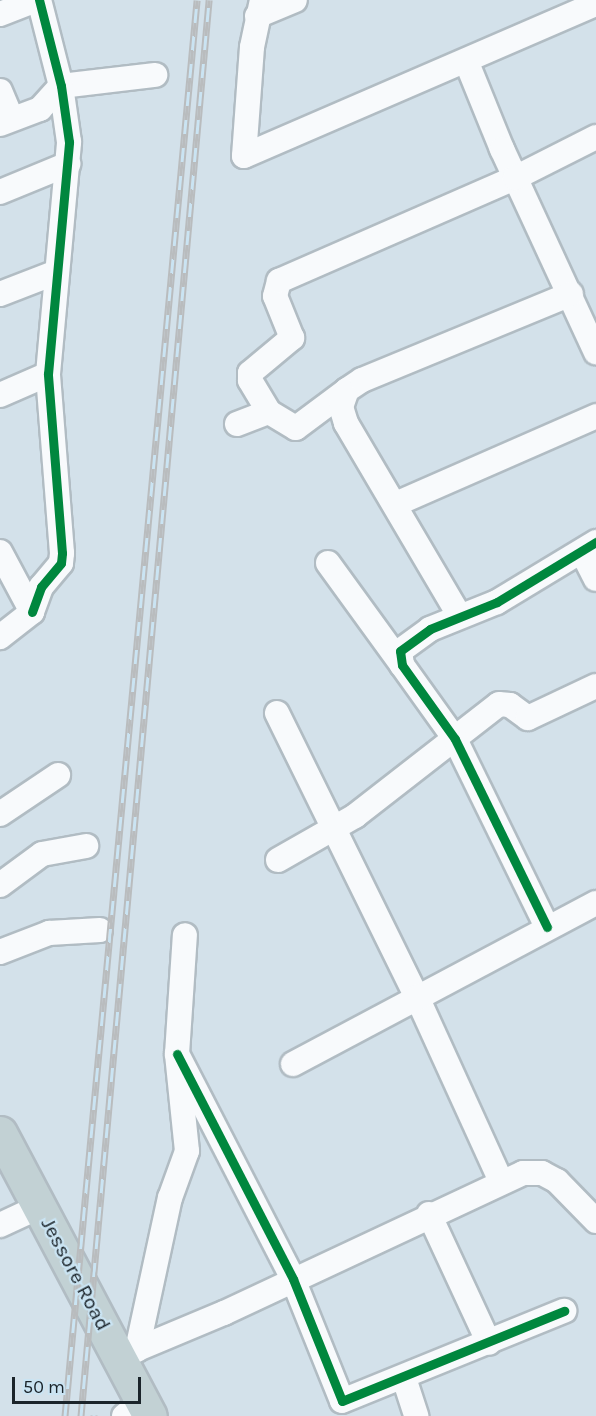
<!DOCTYPE html>
<style>
body{margin:0}
#map{position:relative;width:596px;height:1416px;overflow:hidden;background:#d3e1ea;font-family:Karla,sans-serif}
div>[style]{position:absolute}
.roads{filter:drop-shadow(2px 0 #b1bcc3) drop-shadow(-2px 0 #b1bcc3) drop-shadow(0 2px #b1bcc3) drop-shadow(0 -2px #b1bcc3)}
.minor>*{height:24px;margin:-12px;padding:0 12px;transform-origin:12px;border-radius:12px;background:#f8fafc}
.highway>*{height:33px;margin:-16.5px;padding:0 16.5px;transform-origin:16.5px;border-radius:16.5px;background:#c2d1d4}
.rail>*{height:7px;margin-top:-3.5px;transform-origin:0;background:repeating-linear-gradient(90deg,#cae4f3 0 14px,#b9bcbe 0 28px);box-sizing:border-box;border-block:2px solid #b9bcbe}
.cycleway>*{height:9px;margin:-4.5px;padding:0 4.5px;transform-origin:4.5px;border-radius:4.5px;background:#00873e}
span{translate:-50% -50%;white-space:nowrap;text-align:center;line-height:1.15;-webkit-text-stroke:4.5px #cae4f3;paint-order:stroke}
.street-label{font-size:21px;color:#1b242a}
.scale{position:absolute;left:12px;top:1377px;width:129px;height:27px;box-sizing:border-box;border:3px solid #1b242a;border-top:0;padding-left:8px;font-size:18px;line-height:21px;white-space:nowrap;color:#1b242a;-webkit-text-stroke:4px #cae4f3;paint-order:stroke}
</style>
<div id="map">
<div class="roads">
<div class="minor">
<div style="left:0;top:14px;width:40px;rotate:-21deg"></div>
<div style="left:257px;top:16px;width:41px;rotate:-22.8deg"></div>
<div style="left:467px;top:63px;width:93px;rotate:67.9deg"></div>
<div style="left:502px;top:149px;width:224px;rotate:65.2deg"></div>
<div style="left:0;top:91px;width:30px;rotate:67deg"></div>
<div style="left:0;top:124px;width:43px;rotate:-20.6deg"></div>
<div style="left:40px;top:109px;width:31px;rotate:-48deg"></div>
<div style="left:61px;top:86px;width:95px;rotate:-6.7deg"></div>
<div style="left:244px;top:156px;width:383px;rotate:-23.4deg"></div>
<div style="left:244px;top:156px;width:109px;rotate:-85.8deg"></div>
<div style="left:252px;top:47px;width:48px;rotate:-78deg"></div>
<div style="left:0;top:192px;width:74px;rotate:-22.4deg"></div>
<div style="left:0;top:294px;width:61px;rotate:-21.1deg"></div>
<div style="left:0;top:395px;width:52px;rotate:-23.6deg"></div>
<div style="left:269px;top:412px;width:37px;rotate:-121deg"></div>
<div style="left:250px;top:380px;width:7px;rotate:-90deg"></div>
<div style="left:250px;top:373px;width:55px;rotate:-39.8deg"></div>
<div style="left:292px;top:338px;width:45px;rotate:-112deg"></div>
<div style="left:275px;top:296px;width:16px;rotate:-75deg"></div>
<div style="left:279px;top:281px;width:257px;rotate:-23.6deg"></div>
<div style="left:515px;top:178px;width:91px;rotate:-26.8deg"></div>
<div style="left:237px;top:424px;width:34px;rotate:-21deg"></div>
<div style="left:269px;top:412px;width:31px;rotate:31deg"></div>
<div style="left:296px;top:428px;width:64px;rotate:-36.7deg"></div>
<div style="left:396px;top:504px;width:219px;rotate:-23.7deg"></div>
<div style="left:0;top:552px;width:68px;rotate:61.9deg"></div>
<div style="left:32px;top:612px;width:41px;rotate:142deg"></div>
<div style="left:582px;top:552px;width:30px;rotate:63deg"></div>
<div style="left:328px;top:563px;width:126px;rotate:54deg"></div>
<div style="left:32px;top:612px;width:27px;rotate:-70deg"></div>
<div style="left:41px;top:587px;width:31px;rotate:-50deg"></div>
<div style="left:61px;top:563px;width:10px;rotate:-84deg"></div>
<div style="left:62px;top:553px;width:180px;rotate:-94.5deg"></div>
<div style="left:48px;top:374px;width:233px;rotate:-84.8deg"></div>
<div style="left:69px;top:142px;width:57px;rotate:-98.1deg"></div>
<div style="left:61px;top:86px;width:89px;rotate:-104.3deg"></div>
<div style="left:459px;top:615px;width:223px;rotate:-120.5deg"></div>
<div style="left:346px;top:423px;width:17px;rotate:-107deg"></div>
<div style="left:341px;top:407px;width:18px;rotate:-71deg"></div>
<div style="left:347px;top:390px;width:18px;rotate:-34deg"></div>
<div style="left:362px;top:380px;width:226px;rotate:-22.4deg"></div>
<div style="left:277px;top:713px;width:317px;rotate:63.8deg"></div>
<div style="left:417px;top:997px;width:202px;rotate:65.5deg"></div>
<div style="left:0;top:814px;width:70px;rotate:-33.9deg"></div>
<div style="left:278px;top:860px;width:89px;rotate:-29.7deg"></div>
<div style="left:355px;top:816px;width:182px;rotate:-37.9deg"></div>
<div style="left:499px;top:704px;width:11px;rotate:5deg"></div>
<div style="left:510px;top:705px;width:22px;rotate:36deg"></div>
<div style="left:528px;top:718px;width:75px;rotate:-25.2deg"></div>
<div style="left:0;top:885px;width:52px;rotate:-36.4deg"></div>
<div style="left:42px;top:854px;width:45px;rotate:-10.3deg"></div>
<div style="left:547px;top:927px;width:209px;rotate:-116.1deg"></div>
<div style="left:455px;top:739px;width:91px;rotate:-125.6deg"></div>
<div style="left:402px;top:665px;width:14px;rotate:-98deg"></div>
<div style="left:400px;top:651px;width:37px;rotate:-36deg"></div>
<div style="left:430px;top:629px;width:72px;rotate:-21.9deg"></div>
<div style="left:497px;top:602px;width:116px;rotate:-31.2deg"></div>
<div style="left:0;top:952px;width:53px;rotate:-21.2deg"></div>
<div style="left:49px;top:933px;width:51px;rotate:-3.4deg"></div>
<div style="left:177px;top:1054px;width:253px;rotate:62.7deg"></div>
<div style="left:293px;top:1279px;width:131px;rotate:68.1deg"></div>
<div style="left:342px;top:1401px;width:240px;rotate:-22.1deg"></div>
<div style="left:293px;top:1064px;width:343px;rotate:-28deg"></div>
<div style="left:429px;top:1214px;width:142px;rotate:65.1deg"></div>
<div style="left:0;top:1225px;width:45px;rotate:-24.9deg"></div>
<div style="left:137px;top:1350px;width:156px;rotate:-77.8deg"></div>
<div style="left:170px;top:1198px;width:50px;rotate:-70.1deg"></div>
<div style="left:187px;top:1151px;width:98px;rotate:-95.9deg"></div>
<div style="left:177px;top:1054px;width:119px;rotate:-86.2deg"></div>
<div style="left:121px;top:1356px;width:112px;rotate:-22.7deg"></div>
<div style="left:224px;top:1313px;width:330px;rotate:-25.1deg"></div>
<div style="left:523px;top:1173px;width:19px"></div>
<div style="left:542px;top:1173px;width:17px;rotate:28deg"></div>
<div style="left:557px;top:1181px;width:56px;rotate:45.7deg"></div>
<div style="left:404px;top:1378px;width:40px;rotate:72deg"></div>
<div style="left:124px;top:1416px;width:26px;rotate:-39deg"></div>
</div>
<div class="highway">
<div style="left:0;top:1133px;width:320px;rotate:62.1deg"></div>
</div>
</div>
<div class="rail">
<div style="left:65px;top:1416px;width:1422px;rotate:-84.67deg"></div>
<div style="left:81px;top:1416px;width:1422px;rotate:-84.83deg"></div>
<div style="left:94px;top:1416px;width:1px;rotate:-90deg"></div>
</div>
<div class="cycleway">
<div style="left:32px;top:612px;width:27px;rotate:-70deg"></div>
<div style="left:41px;top:587px;width:31px;rotate:-50deg"></div>
<div style="left:61px;top:563px;width:10px;rotate:-84deg"></div>
<div style="left:62px;top:553px;width:180px;rotate:-94.5deg"></div>
<div style="left:48px;top:374px;width:233px;rotate:-84.8deg"></div>
<div style="left:69px;top:142px;width:57px;rotate:-98.1deg"></div>
<div style="left:61px;top:86px;width:89px;rotate:-104.3deg"></div>
<div style="left:547px;top:927px;width:209px;rotate:-116.1deg"></div>
<div style="left:455px;top:739px;width:91px;rotate:-125.6deg"></div>
<div style="left:402px;top:665px;width:14px;rotate:-98deg"></div>
<div style="left:400px;top:651px;width:37px;rotate:-36deg"></div>
<div style="left:430px;top:629px;width:72px;rotate:-21.9deg"></div>
<div style="left:497px;top:602px;width:116px;rotate:-31.2deg"></div>
<div style="left:177px;top:1054px;width:253px;rotate:62.7deg"></div>
<div style="left:293px;top:1279px;width:131px;rotate:68.1deg"></div>
<div style="left:342px;top:1401px;width:240px;rotate:-22.1deg"></div>
</div>
<div class="street-label">
<span style="left:76px;top:1274px;rotate:62deg">Jessore Road</span>
</div>
<div class="scale">50 m</div>
</div>
